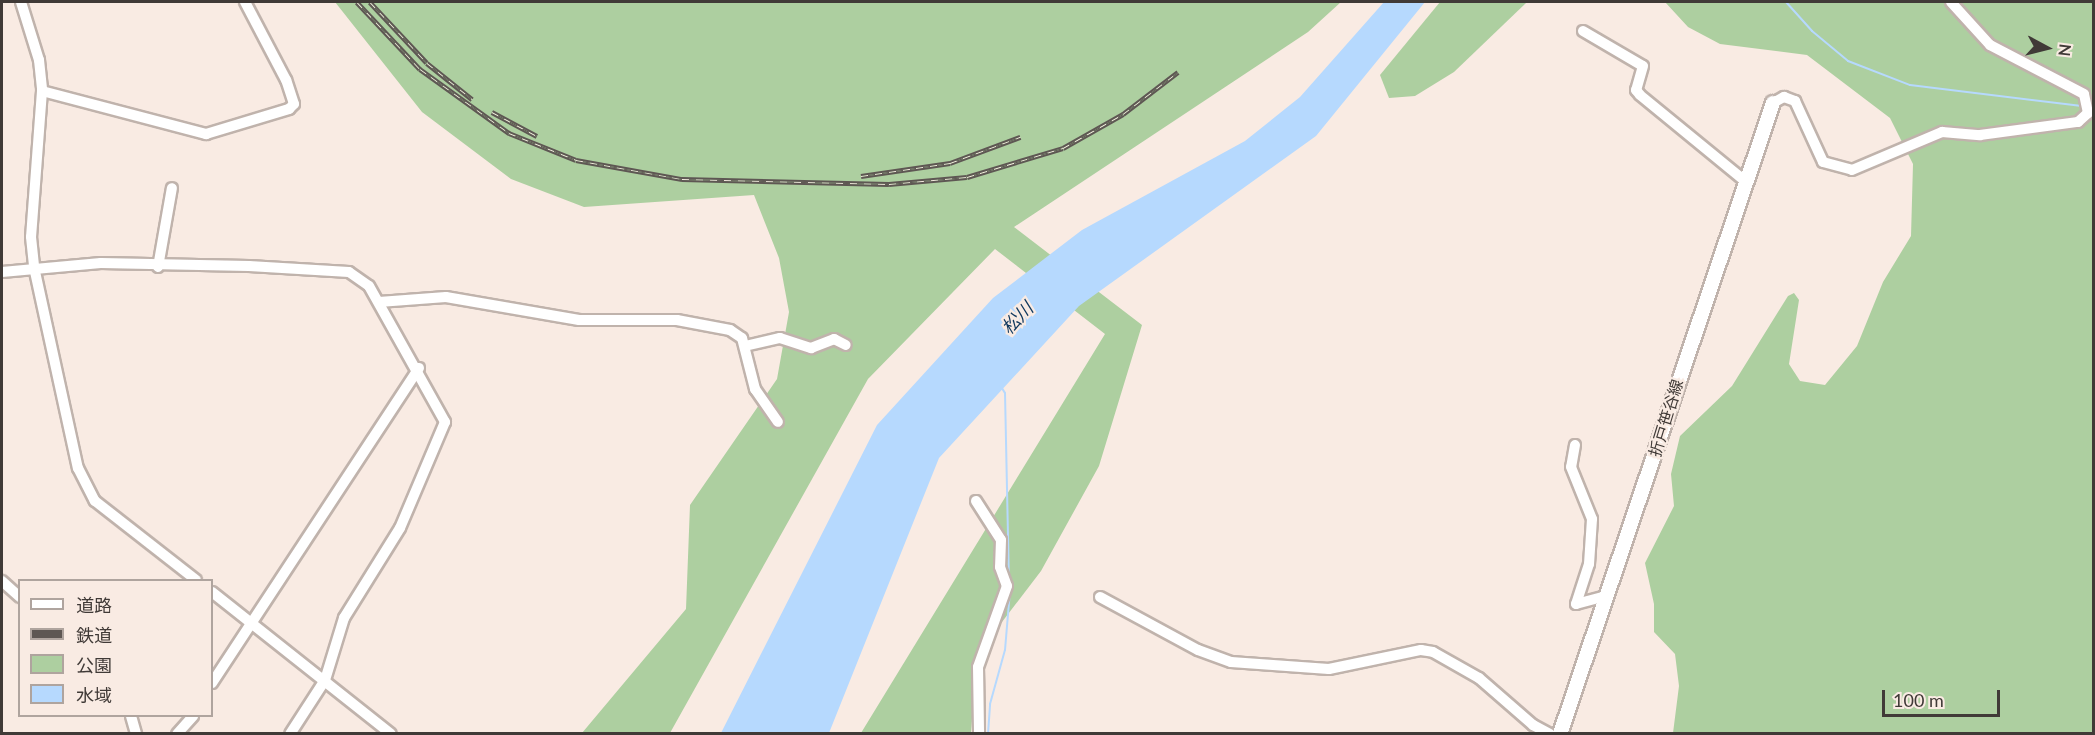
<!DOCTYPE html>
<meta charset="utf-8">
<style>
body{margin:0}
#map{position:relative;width:2095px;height:735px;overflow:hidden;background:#f9ebe3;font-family:Lato,"Noto Sans JP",sans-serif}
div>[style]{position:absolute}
.green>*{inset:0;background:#adcfa0}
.water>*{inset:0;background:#b6d9fe}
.stream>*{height:2px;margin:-1px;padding:0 1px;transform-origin:1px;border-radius:1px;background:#b6d9fe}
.roads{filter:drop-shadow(2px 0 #c0b3ac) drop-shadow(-2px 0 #c0b3ac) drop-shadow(0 2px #c0b3ac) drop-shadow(0 -2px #c0b3ac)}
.minor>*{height:10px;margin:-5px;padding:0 5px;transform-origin:5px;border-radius:5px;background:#fff}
.major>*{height:14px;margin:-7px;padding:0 7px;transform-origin:7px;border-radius:7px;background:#fff}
.rail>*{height:4.5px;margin-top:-2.25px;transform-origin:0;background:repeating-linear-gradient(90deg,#f9ebe3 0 7px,#5e5753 0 14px);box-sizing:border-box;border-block:2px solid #5e5753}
span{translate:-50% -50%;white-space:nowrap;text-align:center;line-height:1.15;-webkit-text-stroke:4.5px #f9ebe3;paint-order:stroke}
.street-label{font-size:16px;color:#403a37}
.water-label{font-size:18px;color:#0e375d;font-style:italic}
.frame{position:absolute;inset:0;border:3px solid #403a37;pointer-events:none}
.legend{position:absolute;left:18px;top:579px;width:195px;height:138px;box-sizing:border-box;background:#f9ebe3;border:2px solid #afa49e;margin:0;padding:8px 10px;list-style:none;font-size:18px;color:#403a37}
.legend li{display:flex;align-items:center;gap:12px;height:30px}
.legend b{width:30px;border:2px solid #afa49e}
.north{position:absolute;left:2017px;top:18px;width:60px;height:60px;-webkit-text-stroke:4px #f9ebe3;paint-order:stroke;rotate:97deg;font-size:16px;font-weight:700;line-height:24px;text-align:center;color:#403a37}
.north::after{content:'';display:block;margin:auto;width:21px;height:27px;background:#403a37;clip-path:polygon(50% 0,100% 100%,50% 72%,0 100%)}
.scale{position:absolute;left:1882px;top:690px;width:118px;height:27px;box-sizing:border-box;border:3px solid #403a37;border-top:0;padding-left:8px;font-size:18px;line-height:21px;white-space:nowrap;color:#403a37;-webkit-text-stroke:4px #f9ebe3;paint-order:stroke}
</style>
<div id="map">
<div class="green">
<div style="clip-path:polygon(335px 2px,1341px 2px,1308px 32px,1014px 227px,1142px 325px,1099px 466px,1041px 571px,976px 656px,971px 734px,861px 733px,1105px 334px,995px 249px,868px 379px,670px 733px,582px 733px,686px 609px,690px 505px,777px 379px,789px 312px,779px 258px,754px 195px,584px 207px,511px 179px,422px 112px)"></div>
<div style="clip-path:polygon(1440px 2px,1527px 2px,1454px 72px,1415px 96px,1389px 98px,1380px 75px)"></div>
<div style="clip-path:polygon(1665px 2px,2093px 2px,2093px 733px,1673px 733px,1679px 686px,1675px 654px,1654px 632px,1654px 604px,1645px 563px,1674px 506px,1671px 474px,1680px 436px,1732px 386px,1788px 296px,1794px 293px,1799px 300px,1789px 364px,1800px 381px,1825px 385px,1857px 346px,1883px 282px,1911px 236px,1913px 164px,1890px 118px,1807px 55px,1720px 44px,1688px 27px)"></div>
</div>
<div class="water">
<div style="clip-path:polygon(1384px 2px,1425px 2px,1316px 136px,1079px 306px,939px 458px,829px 733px,721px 733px,877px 425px,993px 298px,1082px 230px,1245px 141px,1300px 97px)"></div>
</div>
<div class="stream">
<div style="left:1786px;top:2px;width:39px;rotate:48deg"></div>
<div style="left:1812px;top:31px;width:47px;rotate:39.8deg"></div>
<div style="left:1848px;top:61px;width:66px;rotate:21.2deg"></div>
<div style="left:1910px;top:85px;width:173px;rotate:7deg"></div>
<div style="left:1000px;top:385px;width:9px;rotate:58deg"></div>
<div style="left:1005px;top:393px;width:186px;rotate:88.8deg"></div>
<div style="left:988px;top:734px;width:30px;rotate:-86deg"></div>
<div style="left:990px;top:704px;width:56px;rotate:-74.5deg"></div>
<div style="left:1005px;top:650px;width:59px;rotate:-85.2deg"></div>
</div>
<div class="roads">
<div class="minor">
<div style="left:21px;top:2px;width:61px;rotate:72.8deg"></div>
<div style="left:39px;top:60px;width:31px;rotate:84deg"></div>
<div style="left:42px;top:91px;width:146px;rotate:94.3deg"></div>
<div style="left:31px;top:237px;width:30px;rotate:84deg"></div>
<div style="left:34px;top:267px;width:206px;rotate:77.7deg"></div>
<div style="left:78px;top:468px;width:37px;rotate:63deg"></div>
<div style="left:95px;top:501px;width:128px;rotate:38deg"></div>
<div style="left:1583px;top:31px;width:69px;rotate:30.3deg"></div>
<div style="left:1643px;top:66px;width:25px;rotate:106deg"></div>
<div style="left:1636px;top:90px;width:6px;rotate:51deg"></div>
<div style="left:1640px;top:95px;width:134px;rotate:39.3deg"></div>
<div style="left:42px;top:91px;width:170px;rotate:14.7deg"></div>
<div style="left:206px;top:134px;width:87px;rotate:-16.8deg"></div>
<div style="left:289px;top:109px;width:7px;rotate:-45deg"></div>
<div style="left:294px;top:104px;width:25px;rotate:-108deg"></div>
<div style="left:286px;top:80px;width:88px;rotate:-117.7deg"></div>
<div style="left:1773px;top:103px;width:13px;rotate:-29deg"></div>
<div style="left:1784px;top:97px;width:12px;rotate:20deg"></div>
<div style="left:1795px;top:101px;width:67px;rotate:65.3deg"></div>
<div style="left:1823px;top:162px;width:30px;rotate:15deg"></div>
<div style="left:1852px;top:170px;width:98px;rotate:-22.9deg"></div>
<div style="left:1942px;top:132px;width:38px;rotate:5deg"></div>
<div style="left:1980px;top:135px;width:99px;rotate:-7.6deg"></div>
<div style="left:2078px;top:122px;width:13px;rotate:-42deg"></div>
<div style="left:2088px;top:113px;width:19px;rotate:-102deg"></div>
<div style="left:2084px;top:94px;width:106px;rotate:-152.5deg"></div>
<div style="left:1990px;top:45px;width:58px;rotate:-132.2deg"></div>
<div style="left:158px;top:267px;width:80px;rotate:-80deg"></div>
<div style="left:2px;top:272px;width:99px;rotate:-5.2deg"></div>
<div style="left:101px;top:263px;width:148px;rotate:1.2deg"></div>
<div style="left:249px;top:266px;width:100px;rotate:3.4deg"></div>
<div style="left:349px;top:272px;width:24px;rotate:35deg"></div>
<div style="left:369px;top:286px;width:156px;rotate:60.8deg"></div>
<div style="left:445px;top:422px;width:115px;rotate:113deg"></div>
<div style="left:400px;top:528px;width:106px;rotate:121.9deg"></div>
<div style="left:344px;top:618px;width:65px;rotate:107deg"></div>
<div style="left:325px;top:680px;width:64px;rotate:122.9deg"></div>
<div style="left:379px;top:302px;width:67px;rotate:-4.3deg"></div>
<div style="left:446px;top:297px;width:135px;rotate:9.8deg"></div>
<div style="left:579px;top:320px;width:98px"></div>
<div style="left:677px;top:320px;width:54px;rotate:10.7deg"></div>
<div style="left:730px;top:330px;width:14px;rotate:34deg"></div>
<div style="left:742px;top:338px;width:53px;rotate:75.7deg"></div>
<div style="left:755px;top:389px;width:40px;rotate:55.1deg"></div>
<div style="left:745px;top:346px;width:36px;rotate:-13deg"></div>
<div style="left:780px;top:338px;width:33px;rotate:18deg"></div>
<div style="left:811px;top:348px;width:25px;rotate:-21deg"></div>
<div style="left:834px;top:339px;width:13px;rotate:27deg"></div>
<div style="left:1575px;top:445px;width:22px;rotate:100deg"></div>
<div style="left:1571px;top:467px;width:56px;rotate:68deg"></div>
<div style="left:1592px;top:519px;width:45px;rotate:93.8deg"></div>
<div style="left:1589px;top:564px;width:42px;rotate:108deg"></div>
<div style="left:1576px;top:604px;width:31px;rotate:-15deg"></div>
<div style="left:976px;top:501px;width:46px;rotate:57.3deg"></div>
<div style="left:1001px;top:540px;width:27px;rotate:92deg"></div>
<div style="left:1000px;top:567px;width:20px;rotate:70deg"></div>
<div style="left:1007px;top:586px;width:86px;rotate:109.7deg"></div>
<div style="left:978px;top:667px;width:67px;rotate:89.1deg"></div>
<div style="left:2px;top:581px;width:24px;rotate:42deg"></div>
<div style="left:212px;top:592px;width:228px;rotate:38.4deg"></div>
<div style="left:1100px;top:597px;width:111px;rotate:28.4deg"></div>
<div style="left:1198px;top:650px;width:35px;rotate:20deg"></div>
<div style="left:1231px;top:662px;width:98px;rotate:4.1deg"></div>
<div style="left:1329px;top:669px;width:94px;rotate:-11.7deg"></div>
<div style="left:1421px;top:650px;width:12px;rotate:9deg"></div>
<div style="left:1433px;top:652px;width:53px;rotate:29.5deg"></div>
<div style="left:1479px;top:678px;width:72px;rotate:41deg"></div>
<div style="left:1533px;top:725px;width:19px;rotate:28deg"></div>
<div style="left:212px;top:683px;width:377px;rotate:-56.7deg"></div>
<div style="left:131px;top:716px;width:19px;rotate:74deg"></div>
<div style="left:177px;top:734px;width:24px;rotate:-48deg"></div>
</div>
<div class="major">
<div style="left:1560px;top:734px;width:666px;rotate:-71.35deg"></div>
</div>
</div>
<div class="rail">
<div style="left:357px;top:2px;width:92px;rotate:46.8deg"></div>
<div style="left:420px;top:69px;width:110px;rotate:35.7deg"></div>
<div style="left:509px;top:133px;width:72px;rotate:21.9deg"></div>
<div style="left:576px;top:160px;width:108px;rotate:10.2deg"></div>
<div style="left:682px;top:179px;width:207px;rotate:1.4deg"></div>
<div style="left:889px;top:184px;width:78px;rotate:-5.1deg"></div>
<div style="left:967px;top:177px;width:100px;rotate:-16.8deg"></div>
<div style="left:1063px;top:148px;width:69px;rotate:-29.5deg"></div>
<div style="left:1123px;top:114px;width:69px;rotate:-37.4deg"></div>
<div style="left:370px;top:2px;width:83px;rotate:46.9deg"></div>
<div style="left:427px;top:63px;width:58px;rotate:38.7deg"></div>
<div style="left:492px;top:112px;width:51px;rotate:28.1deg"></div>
<div style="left:861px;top:176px;width:90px;rotate:-8.3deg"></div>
<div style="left:950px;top:163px;width:75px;rotate:-20.4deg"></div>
</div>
<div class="street-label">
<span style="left:1666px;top:418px;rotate:-73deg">折戸笹谷線</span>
</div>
<div class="water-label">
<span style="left:1017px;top:318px;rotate:-46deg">松川</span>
</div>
<div class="frame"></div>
<ul class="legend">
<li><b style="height:8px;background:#fff"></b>道路</li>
<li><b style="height:8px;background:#5e5753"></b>鉄道</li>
<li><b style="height:16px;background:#adcfa0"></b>公園</li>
<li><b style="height:16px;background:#b6d9fe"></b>水域</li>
</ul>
<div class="north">N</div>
<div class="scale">100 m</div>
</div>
